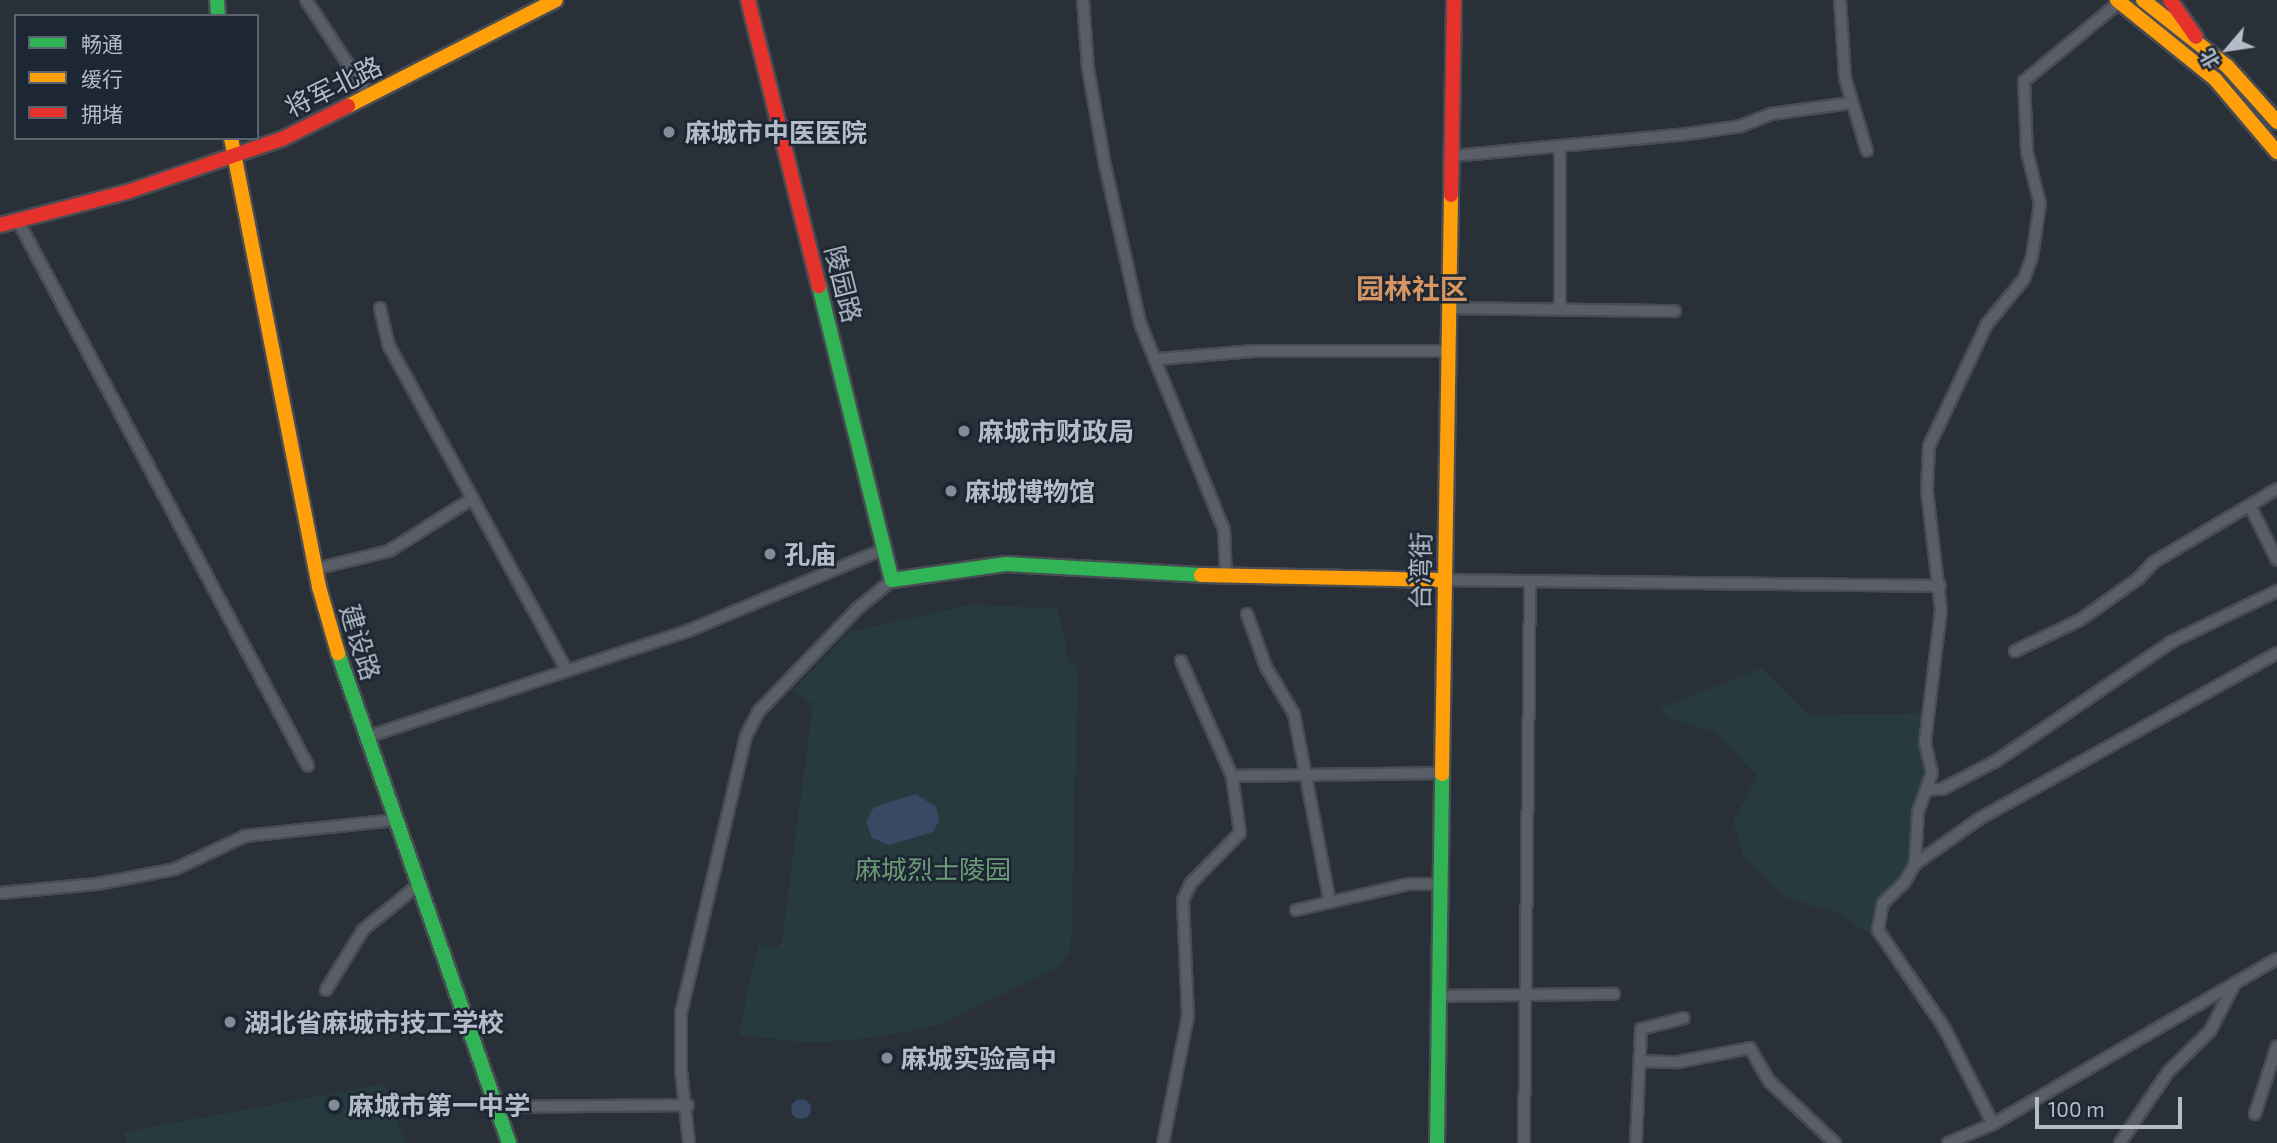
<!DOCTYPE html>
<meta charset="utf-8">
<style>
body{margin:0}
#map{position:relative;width:2277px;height:1143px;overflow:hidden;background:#2a3038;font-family:"Exo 2","Noto Sans SC",sans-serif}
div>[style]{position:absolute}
.green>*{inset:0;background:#273a3e}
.water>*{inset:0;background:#384963}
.round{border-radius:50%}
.roads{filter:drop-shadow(2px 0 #484c53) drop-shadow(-2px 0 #484c53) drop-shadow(0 2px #484c53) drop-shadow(0 -2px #484c53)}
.street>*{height:10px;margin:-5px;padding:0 5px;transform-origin:5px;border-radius:5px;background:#5a5e66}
.fast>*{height:14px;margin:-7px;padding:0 7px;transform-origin:7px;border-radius:7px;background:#30b455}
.slow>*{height:14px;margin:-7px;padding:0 7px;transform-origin:7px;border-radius:7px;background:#ff9f0a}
.jam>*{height:14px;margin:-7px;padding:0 7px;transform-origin:7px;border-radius:7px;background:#e5322d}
.dots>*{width:19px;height:19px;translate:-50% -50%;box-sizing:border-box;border:4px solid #1d2633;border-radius:50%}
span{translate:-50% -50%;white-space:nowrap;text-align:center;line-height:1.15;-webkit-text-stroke:5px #1d2633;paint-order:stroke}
.street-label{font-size:26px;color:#b4bcc9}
.poi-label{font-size:26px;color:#b4bcc9;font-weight:700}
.left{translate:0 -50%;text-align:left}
.park-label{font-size:26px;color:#6b9a76}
.neighbourhood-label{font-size:28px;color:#d59563;font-weight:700}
.legend{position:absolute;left:14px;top:14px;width:245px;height:126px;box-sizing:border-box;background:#1d2633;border:2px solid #59626f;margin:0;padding:9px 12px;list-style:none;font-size:21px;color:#b4bcc9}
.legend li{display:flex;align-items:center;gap:14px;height:35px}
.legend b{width:35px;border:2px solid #59626f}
.north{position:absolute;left:2193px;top:14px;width:70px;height:70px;-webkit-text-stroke:5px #1d2633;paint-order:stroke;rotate:241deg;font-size:19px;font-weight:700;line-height:28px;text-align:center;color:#b4bcc9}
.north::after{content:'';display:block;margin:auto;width:24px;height:32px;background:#b4bcc9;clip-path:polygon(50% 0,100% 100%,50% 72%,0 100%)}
.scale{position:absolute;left:2035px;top:1097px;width:147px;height:32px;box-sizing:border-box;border:4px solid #b4bcc9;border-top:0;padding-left:9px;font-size:21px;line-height:24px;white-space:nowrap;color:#b4bcc9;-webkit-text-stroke:5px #1d2633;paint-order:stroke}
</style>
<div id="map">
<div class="green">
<div style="clip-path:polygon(972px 604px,1058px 609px,1069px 661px,1078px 667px,1071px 948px,1062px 965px,938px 1025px,880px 1037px,814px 1043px,738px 1035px,758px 945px,776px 949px,782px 940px,813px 704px,792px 691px,850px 632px)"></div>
<div style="clip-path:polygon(1762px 668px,1809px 715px,1926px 713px,1929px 769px,1912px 861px,1907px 876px,1877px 907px,1873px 937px,1836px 912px,1787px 898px,1745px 859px,1733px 822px,1757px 776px,1716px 732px,1667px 718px,1661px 708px)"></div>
<div style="clip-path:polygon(384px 1084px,405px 1143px,127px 1143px,124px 1132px)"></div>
</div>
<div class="water">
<div style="clip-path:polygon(916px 794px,936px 807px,939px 821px,933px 832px,889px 845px,872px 838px,866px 821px,874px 807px)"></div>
<div class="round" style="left:791px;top:1099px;width:20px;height:20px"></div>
</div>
<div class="roads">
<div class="street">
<div style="left:306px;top:0;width:104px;rotate:56.8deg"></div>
<div style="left:1083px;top:0;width:68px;rotate:85.8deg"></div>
<div style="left:1088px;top:68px;width:98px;rotate:80.1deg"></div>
<div style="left:1105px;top:165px;width:162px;rotate:77.5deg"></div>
<div style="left:1140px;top:323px;width:223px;rotate:67.9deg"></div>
<div style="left:1224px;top:530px;width:46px;rotate:87.5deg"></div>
<div style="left:1840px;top:0;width:78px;rotate:86.3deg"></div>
<div style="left:1845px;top:78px;width:76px;rotate:73.2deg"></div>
<div style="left:1560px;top:148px;width:162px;rotate:90deg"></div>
<div style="left:1452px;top:156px;width:229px;rotate:-5.3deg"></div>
<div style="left:1680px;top:135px;width:62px;rotate:-8.4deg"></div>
<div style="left:1741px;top:126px;width:32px;rotate:-22deg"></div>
<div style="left:1771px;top:114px;width:80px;rotate:-7.9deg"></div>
<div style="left:18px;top:221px;width:617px;rotate:61.98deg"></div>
<div style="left:380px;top:308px;width:37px;rotate:77deg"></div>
<div style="left:388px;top:344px;width:371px;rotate:61.3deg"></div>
<div style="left:1449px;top:308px;width:226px;rotate:0.8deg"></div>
<div style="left:1158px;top:359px;width:96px;rotate:-4.8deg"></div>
<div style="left:1254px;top:351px;width:194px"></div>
<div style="left:2251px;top:508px;width:58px;rotate:63.4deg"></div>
<div style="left:315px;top:569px;width:76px;rotate:-13.7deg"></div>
<div style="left:389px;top:551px;width:99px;rotate:-32.2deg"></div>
<div style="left:1444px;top:580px;width:496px;rotate:0.7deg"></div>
<div style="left:1247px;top:614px;width:56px;rotate:70.3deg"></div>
<div style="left:1266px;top:667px;width:55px;rotate:59.2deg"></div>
<div style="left:1294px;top:714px;width:191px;rotate:79.2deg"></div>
<div style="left:2015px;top:651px;width:72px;rotate:-25.5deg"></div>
<div style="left:2080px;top:620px;width:72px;rotate:-35.4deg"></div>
<div style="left:2139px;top:578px;width:22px;rotate:-47deg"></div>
<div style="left:2154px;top:562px;width:143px;rotate:-30.7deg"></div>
<div style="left:367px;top:737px;width:338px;rotate:-18.3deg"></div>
<div style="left:688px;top:631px;width:212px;rotate:-22.7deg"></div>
<div style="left:1232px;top:776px;width:209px;rotate:-0.8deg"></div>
<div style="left:1926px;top:790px;width:16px;rotate:-4deg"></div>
<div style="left:1942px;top:789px;width:61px;rotate:-27.4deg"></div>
<div style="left:1996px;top:761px;width:212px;rotate:-34.2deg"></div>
<div style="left:2171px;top:642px;width:118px;rotate:-25.7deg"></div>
<div style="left:1915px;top:864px;width:78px;rotate:-35.1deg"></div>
<div style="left:1979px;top:819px;width:341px;rotate:-29.1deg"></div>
<div style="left:0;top:893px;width:97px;rotate:-5.3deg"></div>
<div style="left:97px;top:884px;width:79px;rotate:-10.9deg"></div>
<div style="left:175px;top:869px;width:77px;rotate:-25.2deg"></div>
<div style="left:245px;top:836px;width:151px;rotate:-6.1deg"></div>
<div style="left:1296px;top:910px;width:116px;rotate:-13deg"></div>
<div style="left:1409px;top:884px;width:31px"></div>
<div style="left:326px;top:990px;width:70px;rotate:-58.3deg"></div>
<div style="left:363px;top:930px;width:71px;rotate:-39.3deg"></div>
<div style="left:1439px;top:996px;width:175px;rotate:-0.7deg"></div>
<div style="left:1640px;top:1061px;width:38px;rotate:2deg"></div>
<div style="left:1678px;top:1062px;width:73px;rotate:-11deg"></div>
<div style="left:1750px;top:1048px;width:39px;rotate:60deg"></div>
<div style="left:1770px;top:1082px;width:89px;rotate:43.2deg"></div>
<div style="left:496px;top:1107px;width:192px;rotate:-0.6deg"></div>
<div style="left:2255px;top:1114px;width:71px;rotate:-72.1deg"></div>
<div style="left:1993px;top:1124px;width:106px;rotate:-116.8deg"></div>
<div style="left:1945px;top:1029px;width:120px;rotate:-124.1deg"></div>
<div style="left:1878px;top:930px;width:27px;rotate:-80deg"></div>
<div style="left:1883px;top:903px;width:29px;rotate:-44deg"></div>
<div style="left:1904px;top:883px;width:22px;rotate:-60deg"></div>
<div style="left:1915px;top:864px;width:52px;rotate:-86.7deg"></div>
<div style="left:1918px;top:812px;width:41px;rotate:-70.3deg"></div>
<div style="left:1932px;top:773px;width:32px;rotate:-103deg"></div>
<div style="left:1925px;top:742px;width:133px;rotate:-83.1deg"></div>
<div style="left:1941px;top:610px;width:121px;rotate:-96.7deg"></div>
<div style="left:1927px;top:490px;width:44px;rotate:-87.4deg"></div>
<div style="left:1929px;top:446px;width:135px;rotate:-64.6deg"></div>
<div style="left:1987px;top:324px;width:58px;rotate:-50.6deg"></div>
<div style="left:2024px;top:279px;width:23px;rotate:-70deg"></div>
<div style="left:2032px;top:257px;width:54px;rotate:-81.4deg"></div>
<div style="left:2040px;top:204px;width:54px;rotate:-104deg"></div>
<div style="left:2027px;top:152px;width:71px;rotate:-92.4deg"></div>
<div style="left:2024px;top:81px;width:124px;rotate:-39.5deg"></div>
<div style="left:689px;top:1143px;width:73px;rotate:-96.3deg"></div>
<div style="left:681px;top:1070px;width:57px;rotate:-90deg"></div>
<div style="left:681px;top:1013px;width:285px;rotate:-76.8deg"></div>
<div style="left:746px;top:736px;width:27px;rotate:-63deg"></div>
<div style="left:758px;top:712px;width:143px;rotate:-46.1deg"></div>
<div style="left:857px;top:609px;width:45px;rotate:-39.6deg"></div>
<div style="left:1163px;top:1143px;width:129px;rotate:-78.9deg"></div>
<div style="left:1188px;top:1016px;width:116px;rotate:-92.5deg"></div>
<div style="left:1183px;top:900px;width:19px;rotate:-65deg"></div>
<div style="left:1191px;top:883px;width:70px;rotate:-45.6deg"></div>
<div style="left:1240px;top:833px;width:58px;rotate:-98deg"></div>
<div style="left:1232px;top:776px;width:126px;rotate:-113.9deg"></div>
<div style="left:1524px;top:1143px;width:562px;rotate:-89.39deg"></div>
<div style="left:1636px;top:1143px;width:114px;rotate:-87.5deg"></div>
<div style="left:1641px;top:1029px;width:44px;rotate:-14.3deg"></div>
<div style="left:1948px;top:1143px;width:49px;rotate:-22.9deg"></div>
<div style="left:1993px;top:1124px;width:328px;rotate:-30.2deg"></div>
<div style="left:2120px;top:1143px;width:86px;rotate:-55.9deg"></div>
<div style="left:2168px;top:1072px;width:59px;rotate:-44.3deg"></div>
<div style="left:2210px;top:1031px;width:54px;rotate:-62.5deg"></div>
</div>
<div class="fast">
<div style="left:217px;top:0;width:16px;rotate:86deg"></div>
<div style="left:819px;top:286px;width:303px;rotate:76.1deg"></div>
<div style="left:892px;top:580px;width:115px;rotate:-8deg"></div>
<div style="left:1006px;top:564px;width:195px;rotate:3.2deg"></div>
<div style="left:338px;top:653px;width:519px;rotate:70.76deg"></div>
<div style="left:1437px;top:1143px;width:369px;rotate:-89.2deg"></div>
</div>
<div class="slow">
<div style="left:2117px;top:0;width:126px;rotate:38.9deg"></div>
<div style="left:2215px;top:79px;width:96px;rotate:49.7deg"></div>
<div style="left:2143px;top:0;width:107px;rotate:38.2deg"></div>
<div style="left:2227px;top:66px;width:75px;rotate:48.2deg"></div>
<div style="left:348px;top:106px;width:233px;rotate:-27deg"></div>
<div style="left:231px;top:138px;width:458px;rotate:78.9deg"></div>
<div style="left:319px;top:587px;width:69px;rotate:73.9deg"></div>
<div style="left:1201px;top:575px;width:243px;rotate:1.2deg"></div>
<div style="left:1442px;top:774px;width:579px;rotate:-89.11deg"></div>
</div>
<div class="jam">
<div style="left:748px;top:0;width:295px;rotate:76.1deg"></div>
<div style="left:2170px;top:0;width:45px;rotate:54.9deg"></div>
<div style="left:1451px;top:195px;width:195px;rotate:-89.1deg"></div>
<div style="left:0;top:225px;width:131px;rotate:-14.6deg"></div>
<div style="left:127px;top:192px;width:164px;rotate:-18.9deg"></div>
<div style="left:282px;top:139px;width:74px;rotate:-26.6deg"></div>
</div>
</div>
<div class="dots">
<div style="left:669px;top:132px;background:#848b96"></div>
<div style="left:964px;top:431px;background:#848b96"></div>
<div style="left:951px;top:491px;background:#848b96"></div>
<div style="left:770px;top:554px;background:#848b96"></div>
<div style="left:230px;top:1022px;background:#848b96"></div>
<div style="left:887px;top:1058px;background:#848b96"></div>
<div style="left:334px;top:1105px;background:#848b96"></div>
</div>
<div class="street-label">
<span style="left:333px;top:86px;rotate:-26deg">将军北路</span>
<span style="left:844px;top:284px;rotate:76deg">陵园路</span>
<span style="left:1420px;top:571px;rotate:-89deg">台湾街</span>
<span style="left:361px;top:642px;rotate:73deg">建设路</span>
</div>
<div class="poi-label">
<span class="left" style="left:685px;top:132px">麻城市中医医院</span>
<span class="left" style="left:978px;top:431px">麻城市财政局</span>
<span class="left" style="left:965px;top:491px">麻城博物馆</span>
<span class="left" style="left:784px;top:554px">孔庙</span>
<span class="left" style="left:244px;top:1022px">湖北省麻城市技工学校</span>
<span class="left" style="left:901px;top:1058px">麻城实验高中</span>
<span class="left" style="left:348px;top:1105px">麻城市第一中学</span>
</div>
<div class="park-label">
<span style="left:933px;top:869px">麻城烈士陵园</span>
</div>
<div class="neighbourhood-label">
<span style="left:1412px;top:288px">园林社区</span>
</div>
<ul class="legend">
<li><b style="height:9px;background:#30b455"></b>畅通</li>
<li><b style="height:9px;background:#ff9f0a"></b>缓行</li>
<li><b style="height:9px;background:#e5322d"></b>拥堵</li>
</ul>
<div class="north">北</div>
<div class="scale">100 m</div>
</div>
